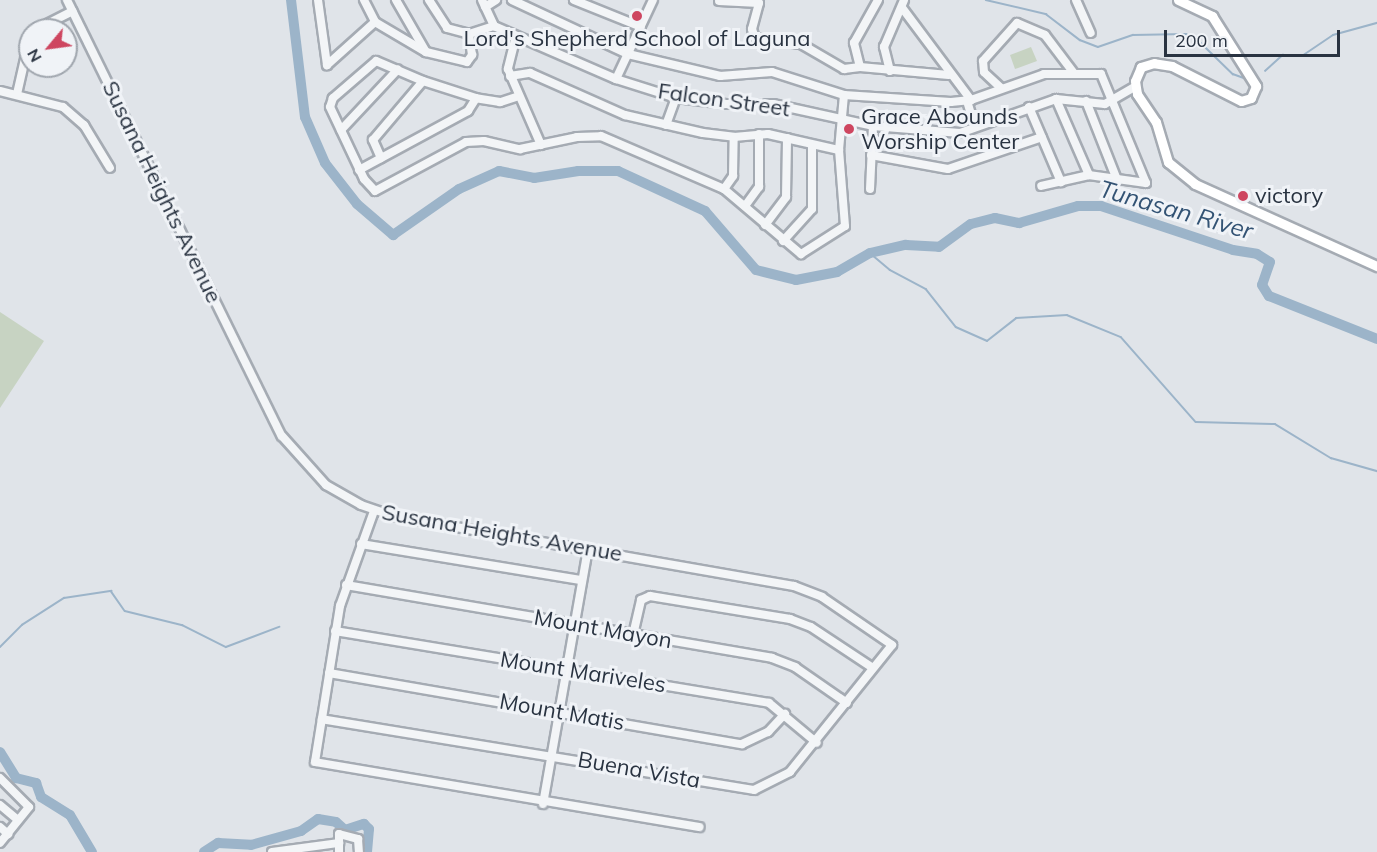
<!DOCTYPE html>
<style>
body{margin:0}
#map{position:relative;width:1377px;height:852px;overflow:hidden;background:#e0e4e9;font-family:Mulish,sans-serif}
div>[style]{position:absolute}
.green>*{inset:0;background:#c7d3c2}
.stream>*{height:1.5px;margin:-0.75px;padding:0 0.75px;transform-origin:0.75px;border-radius:0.75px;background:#9cb4c9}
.river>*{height:10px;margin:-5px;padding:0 5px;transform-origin:5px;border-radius:5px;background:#9cb4c9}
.roads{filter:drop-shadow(2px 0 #a5abb3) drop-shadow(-2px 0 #a5abb3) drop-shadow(0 2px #a5abb3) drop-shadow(0 -2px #a5abb3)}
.minor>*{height:8px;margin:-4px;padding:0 4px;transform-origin:4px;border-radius:4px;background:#f3f5f7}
.major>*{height:9px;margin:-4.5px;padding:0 4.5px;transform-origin:4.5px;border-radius:4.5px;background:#fff}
.dots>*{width:16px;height:16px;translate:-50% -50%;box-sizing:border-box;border:3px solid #f0f3f7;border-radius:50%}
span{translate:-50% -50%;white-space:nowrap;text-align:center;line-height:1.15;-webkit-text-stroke:6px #f0f3f7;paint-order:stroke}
.poi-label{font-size:22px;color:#293341}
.left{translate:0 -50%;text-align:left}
.street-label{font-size:22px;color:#293341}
.water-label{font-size:24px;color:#335374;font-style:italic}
.north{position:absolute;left:18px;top:18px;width:60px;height:60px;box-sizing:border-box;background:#f0f3f7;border:2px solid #a0a6ae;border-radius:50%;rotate:241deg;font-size:16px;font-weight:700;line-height:24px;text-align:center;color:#293341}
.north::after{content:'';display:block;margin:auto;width:21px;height:27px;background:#ce4660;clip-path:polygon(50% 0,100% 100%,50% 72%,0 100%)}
.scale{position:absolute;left:1164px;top:30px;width:176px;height:27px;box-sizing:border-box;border:3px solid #293341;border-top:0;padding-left:8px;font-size:18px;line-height:21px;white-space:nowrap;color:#293341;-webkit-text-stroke:4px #f0f3f7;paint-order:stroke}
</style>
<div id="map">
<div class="green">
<div style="clip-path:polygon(1031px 47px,1037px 61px,1015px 69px,1010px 55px)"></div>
<div style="clip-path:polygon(0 312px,44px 341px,0 408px)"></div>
</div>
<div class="stream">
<div style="left:986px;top:0;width:62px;rotate:13.1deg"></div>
<div style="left:1046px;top:14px;width:43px;rotate:37.4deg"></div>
<div style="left:1080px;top:40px;width:19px;rotate:21deg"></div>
<div style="left:1098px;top:47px;width:37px;rotate:-19deg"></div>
<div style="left:1133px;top:35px;width:53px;rotate:-1.1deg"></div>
<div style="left:1186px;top:34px;width:13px;rotate:27deg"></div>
<div style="left:1198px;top:40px;width:49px;rotate:44.2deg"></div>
<div style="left:1233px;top:74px;width:12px;rotate:20deg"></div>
<div style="left:1265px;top:71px;width:24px;rotate:-42deg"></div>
<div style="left:1283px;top:55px;width:19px;rotate:3deg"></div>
<div style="left:1302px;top:56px;width:37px;rotate:-34deg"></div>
<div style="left:1333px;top:35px;width:46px;rotate:-15.3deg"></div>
<div style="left:870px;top:253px;width:26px;rotate:40deg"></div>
<div style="left:890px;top:270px;width:41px;rotate:27.8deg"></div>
<div style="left:926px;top:289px;width:48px;rotate:51.7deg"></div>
<div style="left:956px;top:327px;width:34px;rotate:24deg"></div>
<div style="left:987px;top:341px;width:37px;rotate:-38deg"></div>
<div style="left:1016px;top:318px;width:51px;rotate:-3.4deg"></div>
<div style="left:1067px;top:315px;width:58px;rotate:22.2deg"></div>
<div style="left:1121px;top:337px;width:113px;rotate:48.6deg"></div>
<div style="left:1196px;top:422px;width:79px;rotate:1.5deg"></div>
<div style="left:1275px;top:424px;width:66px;rotate:31.3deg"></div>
<div style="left:1331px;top:458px;width:48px;rotate:15.8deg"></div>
<div style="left:0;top:647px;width:31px;rotate:-45deg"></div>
<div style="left:22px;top:625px;width:50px;rotate:-32.7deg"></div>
<div style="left:64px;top:598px;width:48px;rotate:-8.5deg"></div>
<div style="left:111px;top:591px;width:24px;rotate:55deg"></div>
<div style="left:125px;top:611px;width:59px;rotate:13.8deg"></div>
<div style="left:182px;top:625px;width:49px;rotate:26.6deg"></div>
<div style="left:226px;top:647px;width:57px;rotate:-20.7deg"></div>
</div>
<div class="river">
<div style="left:291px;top:0;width:118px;rotate:83.2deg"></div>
<div style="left:305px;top:117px;width:50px;rotate:66.5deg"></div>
<div style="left:325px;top:163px;width:52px;rotate:52deg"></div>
<div style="left:357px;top:204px;width:48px;rotate:40.7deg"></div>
<div style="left:393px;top:235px;width:80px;rotate:-34.9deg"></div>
<div style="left:459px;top:189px;width:44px;rotate:-24.2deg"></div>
<div style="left:499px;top:171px;width:36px;rotate:11deg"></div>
<div style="left:534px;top:178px;width:45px;rotate:-9deg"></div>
<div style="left:578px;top:171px;width:40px"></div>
<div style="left:618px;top:171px;width:96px;rotate:24.7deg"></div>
<div style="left:705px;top:211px;width:78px;rotate:49.2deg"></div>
<div style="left:756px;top:270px;width:41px;rotate:14deg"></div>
<div style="left:796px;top:280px;width:42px;rotate:-11deg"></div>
<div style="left:837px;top:272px;width:38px;rotate:-30deg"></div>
<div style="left:870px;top:253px;width:37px;rotate:-13deg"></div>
<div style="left:906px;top:245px;width:33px;rotate:3deg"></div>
<div style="left:939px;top:247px;width:39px;rotate:-36deg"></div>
<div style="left:971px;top:224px;width:25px;rotate:-14deg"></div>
<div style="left:995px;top:218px;width:25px;rotate:12deg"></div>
<div style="left:1019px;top:223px;width:61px;rotate:-16.1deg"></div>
<div style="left:1078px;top:206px;width:23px"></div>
<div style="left:1101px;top:206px;width:139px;rotate:18.4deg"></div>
<div style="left:1233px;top:250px;width:24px;rotate:9deg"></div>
<div style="left:1257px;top:254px;width:15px;rotate:32deg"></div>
<div style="left:1270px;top:262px;width:24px;rotate:109deg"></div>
<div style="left:1262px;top:285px;width:13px;rotate:58deg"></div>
<div style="left:1269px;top:296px;width:116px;rotate:21.7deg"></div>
<div style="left:0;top:752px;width:31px;rotate:58deg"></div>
<div style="left:16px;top:778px;width:21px;rotate:14deg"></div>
<div style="left:36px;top:783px;width:15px;rotate:70deg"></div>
<div style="left:41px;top:797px;width:34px;rotate:32deg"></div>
<div style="left:70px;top:815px;width:43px;rotate:59.3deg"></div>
<div style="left:204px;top:852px;width:17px;rotate:-33deg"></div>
<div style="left:218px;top:843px;width:33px;rotate:3deg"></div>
<div style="left:251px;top:845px;width:52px;rotate:-15.6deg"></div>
<div style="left:301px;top:831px;width:21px;rotate:-35deg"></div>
<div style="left:318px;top:819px;width:18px;rotate:9deg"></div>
<div style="left:336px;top:822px;width:12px;rotate:42deg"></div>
<div style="left:345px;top:830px;width:20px;rotate:-18deg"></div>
<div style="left:364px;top:824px;width:7px;rotate:45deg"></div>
<div style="left:369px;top:829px;width:23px;rotate:95deg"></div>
</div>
<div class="roads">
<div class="minor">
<div style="left:67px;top:0;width:486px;rotate:63.8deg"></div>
<div style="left:282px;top:436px;width:66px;rotate:48.1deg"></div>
<div style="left:326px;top:485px;width:40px;rotate:29.7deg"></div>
<div style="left:361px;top:505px;width:34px;rotate:19deg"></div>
<div style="left:393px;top:516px;width:407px;rotate:9.9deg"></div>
<div style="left:794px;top:586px;width:30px;rotate:21deg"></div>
<div style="left:822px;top:597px;width:85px;rotate:34.4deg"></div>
<div style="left:892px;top:645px;width:163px;rotate:128.8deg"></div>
<div style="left:790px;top:772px;width:40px;rotate:153.4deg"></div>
<div style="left:754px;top:790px;width:438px;rotate:-170.7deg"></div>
<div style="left:318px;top:0;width:66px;rotate:82.1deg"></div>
<div style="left:327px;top:65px;width:64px;rotate:-41.9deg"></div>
<div style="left:364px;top:0;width:25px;rotate:63deg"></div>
<div style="left:375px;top:22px;width:59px;rotate:30.5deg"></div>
<div style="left:426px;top:52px;width:42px;rotate:13.7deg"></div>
<div style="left:467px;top:62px;width:9px;rotate:-54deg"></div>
<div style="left:472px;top:55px;width:21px;rotate:-98deg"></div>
<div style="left:396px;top:0;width:60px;rotate:60deg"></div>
<div style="left:429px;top:0;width:33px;rotate:57deg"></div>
<div style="left:447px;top:28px;width:23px;rotate:15deg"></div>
<div style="left:469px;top:34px;width:26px;rotate:-18deg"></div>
<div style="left:482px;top:0;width:29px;rotate:65deg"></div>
<div style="left:512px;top:0;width:128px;rotate:25deg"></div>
<div style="left:628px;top:54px;width:95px;rotate:13.4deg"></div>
<div style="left:720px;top:76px;width:52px;rotate:-4.4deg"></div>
<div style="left:772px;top:72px;width:76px;rotate:17.7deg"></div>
<div style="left:844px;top:95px;width:107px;rotate:3.7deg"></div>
<div style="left:951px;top:102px;width:20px;rotate:-6deg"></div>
<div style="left:971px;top:100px;width:77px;rotate:-19.6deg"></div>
<div style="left:1044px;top:74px;width:57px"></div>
<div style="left:1101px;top:74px;width:118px;rotate:67.6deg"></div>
<div style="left:1146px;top:183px;width:58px;rotate:-172deg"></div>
<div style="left:1089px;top:175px;width:49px;rotate:167.1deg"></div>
<div style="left:574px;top:0;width:72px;rotate:21.9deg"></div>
<div style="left:1076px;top:0;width:36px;rotate:66deg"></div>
<div style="left:719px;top:1px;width:40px;rotate:2.9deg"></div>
<div style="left:759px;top:3px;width:27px;rotate:105deg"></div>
<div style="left:752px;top:29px;width:9px;rotate:72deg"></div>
<div style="left:755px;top:38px;width:46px;rotate:7.4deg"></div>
<div style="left:801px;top:44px;width:50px;rotate:30.2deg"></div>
<div style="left:844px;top:69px;width:16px;rotate:-7deg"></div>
<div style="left:860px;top:67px;width:89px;rotate:5.1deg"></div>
<div style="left:485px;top:7px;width:13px;rotate:-32deg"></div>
<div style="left:903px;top:9px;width:114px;rotate:53.2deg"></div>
<div style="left:494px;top:26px;width:133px;rotate:23.5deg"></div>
<div style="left:616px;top:79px;width:63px;rotate:17.6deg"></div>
<div style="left:676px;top:98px;width:50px;rotate:6.8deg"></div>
<div style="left:726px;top:104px;width:47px"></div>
<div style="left:773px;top:104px;width:102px;rotate:12.4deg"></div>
<div style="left:873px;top:126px;width:87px;rotate:4.6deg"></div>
<div style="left:960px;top:133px;width:102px;rotate:-19.5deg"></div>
<div style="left:1056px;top:99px;width:49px;rotate:5.8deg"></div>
<div style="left:1105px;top:104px;width:34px;rotate:-30deg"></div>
<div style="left:35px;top:30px;width:42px;rotate:-26.6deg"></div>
<div style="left:516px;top:36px;width:34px;rotate:104deg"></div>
<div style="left:508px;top:69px;width:83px;rotate:66.5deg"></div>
<div style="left:860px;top:67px;width:25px;rotate:-104deg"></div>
<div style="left:854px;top:43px;width:49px;rotate:-60.8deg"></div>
<div style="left:890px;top:71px;width:25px;rotate:-104deg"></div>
<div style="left:884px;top:47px;width:51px;rotate:-66.9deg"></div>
<div style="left:510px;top:76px;width:20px;rotate:-9deg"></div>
<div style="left:530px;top:73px;width:104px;rotate:23.9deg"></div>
<div style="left:625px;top:115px;width:80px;rotate:13deg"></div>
<div style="left:703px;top:133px;width:31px;rotate:7deg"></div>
<div style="left:734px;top:137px;width:34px;rotate:-5deg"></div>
<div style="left:768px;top:134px;width:73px;rotate:12.7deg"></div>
<div style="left:616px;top:79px;width:87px;rotate:-64.9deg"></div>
<div style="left:1001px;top:88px;width:23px;rotate:-137deg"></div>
<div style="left:984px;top:72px;width:11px;rotate:-95deg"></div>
<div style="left:983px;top:61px;width:51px;rotate:-48.2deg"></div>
<div style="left:1017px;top:23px;width:30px;rotate:23deg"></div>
<div style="left:1045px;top:35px;width:46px;rotate:52.9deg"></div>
<div style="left:0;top:91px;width:65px;rotate:14.3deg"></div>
<div style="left:63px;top:107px;width:28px;rotate:41deg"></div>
<div style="left:84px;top:125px;width:50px;rotate:58.8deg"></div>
<div style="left:17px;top:94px;width:58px;rotate:-77.2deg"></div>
<div style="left:519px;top:96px;width:20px;rotate:162deg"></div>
<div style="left:500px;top:102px;width:24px;rotate:-171deg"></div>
<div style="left:476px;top:98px;width:56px;rotate:-162.2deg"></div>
<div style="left:423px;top:81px;width:51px;rotate:-156.9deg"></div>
<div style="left:376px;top:61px;width:57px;rotate:139.3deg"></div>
<div style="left:333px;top:98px;width:9px;rotate:108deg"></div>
<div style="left:330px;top:107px;width:80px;rotate:64.7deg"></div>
<div style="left:364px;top:179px;width:16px;rotate:47deg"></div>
<div style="left:375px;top:191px;width:103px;rotate:-28.3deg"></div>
<div style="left:466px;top:142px;width:18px;rotate:-3deg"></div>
<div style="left:484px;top:141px;width:37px;rotate:13deg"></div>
<div style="left:520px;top:149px;width:58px;rotate:-11.9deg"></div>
<div style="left:577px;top:137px;width:24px;rotate:-2deg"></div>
<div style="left:601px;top:136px;width:134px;rotate:23.3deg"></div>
<div style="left:724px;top:189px;width:101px;rotate:40.2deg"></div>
<div style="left:801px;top:254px;width:52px;rotate:-32.5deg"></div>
<div style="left:845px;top:226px;width:76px;rotate:-94.5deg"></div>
<div style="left:839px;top:150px;width:55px;rotate:-84.8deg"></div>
<div style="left:1056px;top:99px;width:83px;rotate:66.5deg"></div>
<div style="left:967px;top:101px;width:27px;rotate:73deg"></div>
<div style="left:1086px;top:101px;width:82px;rotate:68.5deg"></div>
<div style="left:1029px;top:107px;width:82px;rotate:66.9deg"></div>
<div style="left:666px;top:125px;width:29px;rotate:-70deg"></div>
<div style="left:341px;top:130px;width:83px;rotate:-46.9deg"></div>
<div style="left:871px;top:155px;width:78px;rotate:10.3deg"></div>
<div style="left:948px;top:169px;width:99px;rotate:-18.8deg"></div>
<div style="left:381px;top:158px;width:20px;rotate:-114deg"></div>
<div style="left:373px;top:140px;width:77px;rotate:-49.7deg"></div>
<div style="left:359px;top:170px;width:124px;rotate:-28.4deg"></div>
<div style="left:468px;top:111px;width:15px;rotate:-58deg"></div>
<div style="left:724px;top:189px;width:16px;rotate:-55deg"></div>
<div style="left:733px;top:176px;width:39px;rotate:-89deg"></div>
<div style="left:870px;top:189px;width:63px;rotate:-87.3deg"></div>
<div style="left:745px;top:206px;width:24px;rotate:-54deg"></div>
<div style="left:759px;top:187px;width:53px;rotate:-90deg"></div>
<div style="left:765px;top:225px;width:35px;rotate:-53deg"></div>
<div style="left:786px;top:197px;width:59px;rotate:-89deg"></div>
<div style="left:783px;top:241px;width:43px;rotate:-47.8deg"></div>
<div style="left:812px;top:209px;width:64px;rotate:-90deg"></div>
<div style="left:374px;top:511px;width:101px;rotate:109.7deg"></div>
<div style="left:340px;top:606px;width:158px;rotate:99.1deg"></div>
<div style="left:315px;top:762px;width:390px;rotate:9.6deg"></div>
<div style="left:361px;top:544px;width:224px;rotate:9.3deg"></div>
<div style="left:346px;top:585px;width:432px;rotate:9.7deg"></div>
<div style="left:772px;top:658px;width:25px;rotate:21deg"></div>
<div style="left:795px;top:667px;width:63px;rotate:34.7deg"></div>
<div style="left:335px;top:631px;width:440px;rotate:9.4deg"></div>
<div style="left:769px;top:703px;width:62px;rotate:39.8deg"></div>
<div style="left:633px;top:635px;width:36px;rotate:-77deg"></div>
<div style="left:641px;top:600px;width:10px;rotate:-24deg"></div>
<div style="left:650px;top:596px;width:142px;rotate:9.3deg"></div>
<div style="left:790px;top:619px;width:22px;rotate:21deg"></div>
<div style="left:811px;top:627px;width:74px;rotate:33.5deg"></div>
<div style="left:329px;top:673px;width:419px;rotate:9.8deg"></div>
<div style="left:742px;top:744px;width:29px;rotate:-25deg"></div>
<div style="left:768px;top:732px;width:25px;rotate:-47deg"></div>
<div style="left:0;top:778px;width:41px;rotate:45deg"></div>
<div style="left:29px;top:807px;width:46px;rotate:128.9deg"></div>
<div style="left:543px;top:804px;width:259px;rotate:-80deg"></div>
<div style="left:0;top:805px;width:23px;rotate:40deg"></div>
<div style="left:0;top:827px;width:11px;rotate:41deg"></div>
<div style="left:272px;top:852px;width:68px;rotate:-7.7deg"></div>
<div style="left:339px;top:852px;width:18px;rotate:-90deg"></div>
<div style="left:339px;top:834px;width:20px;rotate:15deg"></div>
<div style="left:358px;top:839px;width:13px;rotate:86deg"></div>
</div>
<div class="major">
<div style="left:1178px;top:0;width:38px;rotate:25deg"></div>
<div style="left:1212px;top:16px;width:83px;rotate:57.8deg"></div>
<div style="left:1256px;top:86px;width:13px;rotate:113deg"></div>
<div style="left:1251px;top:98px;width:10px;rotate:163deg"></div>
<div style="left:1241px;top:101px;width:77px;rotate:-153.1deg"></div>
<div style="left:1172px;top:66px;width:18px;rotate:-171deg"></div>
<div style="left:1154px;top:63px;width:14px;rotate:163deg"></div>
<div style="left:1141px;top:67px;width:15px;rotate:113deg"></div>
<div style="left:1135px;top:81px;width:13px;rotate:81deg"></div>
<div style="left:1137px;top:94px;width:34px;rotate:56deg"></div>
<div style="left:1156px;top:122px;width:42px;rotate:73.3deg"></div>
<div style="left:1168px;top:162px;width:35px;rotate:39deg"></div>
<div style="left:1195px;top:184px;width:200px;rotate:24.3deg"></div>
</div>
</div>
<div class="dots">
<div style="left:637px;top:16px;background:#ce4660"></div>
<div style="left:849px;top:129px;background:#ce4660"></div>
<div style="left:1243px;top:196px;background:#ce4660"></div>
</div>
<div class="poi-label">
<span style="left:637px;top:39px">Lord's Shepherd School of Laguna</span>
<span class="left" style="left:861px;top:129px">Grace Abounds<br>Worship Center</span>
<span class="left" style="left:1255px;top:196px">victory</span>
</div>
<div class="street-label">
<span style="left:724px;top:100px;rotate:8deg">Falcon Street</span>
<span style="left:162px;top:192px;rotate:64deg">Susana Heights Avenue</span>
<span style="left:502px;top:533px;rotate:10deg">Susana Heights Avenue</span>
<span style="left:603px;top:629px;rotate:10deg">Mount Mayon</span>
<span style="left:583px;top:672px;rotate:9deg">Mount Mariveles</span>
<span style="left:562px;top:712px;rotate:10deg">Mount Matis</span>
<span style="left:639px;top:770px;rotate:10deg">Buena Vista</span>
</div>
<div class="water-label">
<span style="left:1176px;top:210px;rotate:16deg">Tunasan River</span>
</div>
<div class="north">N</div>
<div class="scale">200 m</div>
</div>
